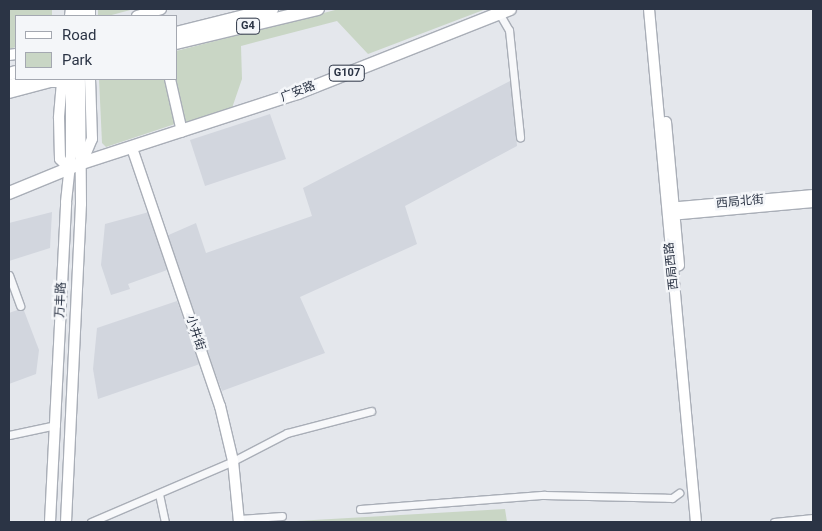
<!DOCTYPE html>
<meta charset="utf-8">
<style>
body{margin:0}
#map{position:relative;width:822px;height:531px;overflow:hidden;background:#e4e7ec;font-family:Roboto,"Noto Sans SC",sans-serif}
div>[style]{position:absolute}
.built>*{inset:0;background:#d2d6de}
.green>*{inset:0;background:#c9d6c5}
.roads{filter:drop-shadow(1px 0 #a9aeb7) drop-shadow(-1px 0 #a9aeb7) drop-shadow(0 1px #a9aeb7) drop-shadow(0 -1px #a9aeb7)}
.street>*{height:7px;margin:-3.5px;padding:0 3.5px;transform-origin:3.5px;border-radius:3.5px;background:#f7f8fa}
.secondary>*{height:10px;margin:-5px;padding:0 5px;transform-origin:5px;border-radius:5px;background:#fff}
.highway>*{height:12px;margin:-6px;padding:0 6px;transform-origin:6px;border-radius:6px;background:#fff}
span{translate:-50% -50%;white-space:nowrap;text-align:center;line-height:1.15;-webkit-text-stroke:5px #f4f6f9;paint-order:stroke}
.shield-label span{padding:1px 4px;background:#f4f6f9;border:1px solid;border-radius:4px;-webkit-text-stroke-width:0}
.shield-label{font-size:11px;color:#2b3445;font-weight:700}
.street-label{font-size:12px;color:#2b3445}
.frame{position:absolute;inset:0;border:10px solid #2b3445;pointer-events:none}
.legend{position:absolute;left:15px;top:15px;width:162px;height:65px;box-sizing:border-box;background:#f4f6f9;border:1px solid #a4a8b1;margin:0;padding:6px 9px;list-style:none;font-size:15px;color:#2b3445}
.legend li{display:flex;align-items:center;gap:10px;height:25px}
.legend b{width:25px;border:1px solid #a4a8b1}
</style>
<div id="map">
<div class="built">
<div style="clip-path:polygon(512px 80px,517px 146px,405px 206px,417px 244px,300px 297px,325px 353px,222px 391px,164px 237px,196px 223px,206px 253px,312px 216px,303px 188px)"></div>
<div style="clip-path:polygon(270px 114px,286px 159px,205px 186px,190px 140px)"></div>
<div style="clip-path:polygon(52px 212px,50px 248px,9px 261px,9px 223px)"></div>
<div style="clip-path:polygon(149px 212px,170px 269px,128px 284px,130px 289px,111px 295px,101px 265px,105px 224px)"></div>
<div style="clip-path:polygon(177px 301px,200px 364px,98px 399px,93px 369px,97px 328px)"></div>
<div style="clip-path:polygon(23px 308px,39px 350px,36px 374px,9px 384px,9px 313px)"></div>
</div>
<div class="green">
<div style="clip-path:polygon(9px 9px,52px 9px,52px 16px,16px 16px,16px 47px,9px 49px)"></div>
<div style="clip-path:polygon(98px 9px,134px 9px,108px 16px,98px 16px)"></div>
<div style="clip-path:polygon(339px 9px,486px 9px,368px 54px,337px 21px,241px 46px,242px 79px,232px 108px,186px 123px,176px 79px,176px 51px)"></div>
<div style="clip-path:polygon(99px 79px,165px 79px,175px 124px,106px 147px,102px 143px)"></div>
<div style="clip-path:polygon(505px 509px,507px 522px,279px 522px)"></div>
</div>
<div class="roads">
<div class="street">
<div style="left:499px;top:13px;width:20px;rotate:60deg"></div>
<div style="left:509px;top:30px;width:108px;rotate:84.1deg"></div>
<div style="left:9px;top:275px;width:33px;rotate:70deg"></div>
<div style="left:9px;top:435px;width:48px;rotate:-12deg"></div>
<div style="left:159px;top:494px;width:29px;rotate:78deg"></div>
<div style="left:360px;top:509px;width:185px;rotate:-4.4deg"></div>
<div style="left:544px;top:495px;width:128px;rotate:1.3deg"></div>
<div style="left:672px;top:498px;width:9px;rotate:-36deg"></div>
<div style="left:239px;top:519px;width:43px;rotate:-4deg"></div>
<div style="left:91px;top:522px;width:155px;rotate:-23.2deg"></div>
<div style="left:233px;top:461px;width:61px;rotate:-27.4deg"></div>
<div style="left:287px;top:433px;width:87px;rotate:-14.7deg"></div>
<div style="left:774px;top:522px;width:39px;rotate:-6deg"></div>
</div>
<div class="secondary">
<div style="left:80px;top:9px;width:7px;rotate:90deg"></div>
<div style="left:649px;top:9px;width:515px;rotate:84.77deg"></div>
<div style="left:70px;top:16px;width:7px;rotate:-82deg"></div>
<div style="left:90px;top:16px;width:7px;rotate:-90deg"></div>
<div style="left:137px;top:16px;width:25px;rotate:-16deg"></div>
<div style="left:9px;top:55px;width:7px;rotate:-8deg"></div>
<div style="left:65px;top:79px;width:4px;rotate:135deg"></div>
<div style="left:62px;top:82px;width:36px;rotate:95deg"></div>
<div style="left:59px;top:118px;width:41px;rotate:88.6deg"></div>
<div style="left:60px;top:159px;width:13px;rotate:45deg"></div>
<div style="left:170px;top:79px;width:54px;rotate:77.2deg"></div>
<div style="left:9px;top:93px;width:42px;rotate:-15deg"></div>
<div style="left:50px;top:82px;width:18px"></div>
<div style="left:666px;top:122px;width:144px;rotate:84.8deg"></div>
<div style="left:132px;top:148px;width:273px;rotate:71.2deg"></div>
<div style="left:220px;top:406px;width:57px;rotate:76.7deg"></div>
<div style="left:233px;top:461px;width:61px;rotate:84.4deg"></div>
<div style="left:83px;top:160px;width:23px;rotate:-67deg"></div>
<div style="left:92px;top:139px;width:60px;rotate:-91.9deg"></div>
<div style="left:668px;top:208px;width:146px;rotate:-5.1deg"></div>
<div style="left:670px;top:215px;width:144px;rotate:-5.2deg"></div>
<div style="left:50px;top:522px;width:320px;rotate:-87.1deg"></div>
<div style="left:66px;top:202px;width:47px;rotate:-83.9deg"></div>
<div style="left:71px;top:155px;width:76px;rotate:-90deg"></div>
<div style="left:66px;top:522px;width:318px;rotate:-87.3deg"></div>
<div style="left:81px;top:204px;width:125px;rotate:-90.5deg"></div>
</div>
<div class="highway">
<div style="left:176px;top:33px;width:99px;rotate:-14deg"></div>
<div style="left:176px;top:43px;width:146px;rotate:-13.5deg"></div>
<div style="left:9px;top:74px;width:7px;rotate:-16deg"></div>
<div style="left:9px;top:86px;width:30px;rotate:-14deg"></div>
<div style="left:9px;top:193px;width:79px;rotate:-22.3deg"></div>
<div style="left:82px;top:163px;width:227px;rotate:-18deg"></div>
<div style="left:298px;top:93px;width:228px;rotate:-21.6deg"></div>
</div>
</div>
<div class="shield-label">
<span style="left:248px;top:26px">G4</span>
<span style="left:347px;top:73px">G107</span>
</div>
<div class="street-label">
<span style="left:298px;top:92px;rotate:-21deg">广安路</span>
<span style="left:740px;top:202px;rotate:-5deg">西局北街</span>
<span style="left:672px;top:266px;rotate:-96deg">西局西路</span>
<span style="left:61px;top:300px;rotate:-87deg">万丰路</span>
<span style="left:195px;top:333px;rotate:72deg">小井街</span>
</div>
<div class="frame"></div>
<ul class="legend">
<li><b style="height:6px;background:#fff"></b>Road</li>
<li><b style="height:14px;background:#c9d6c5"></b>Park</li>
</ul>
</div>
